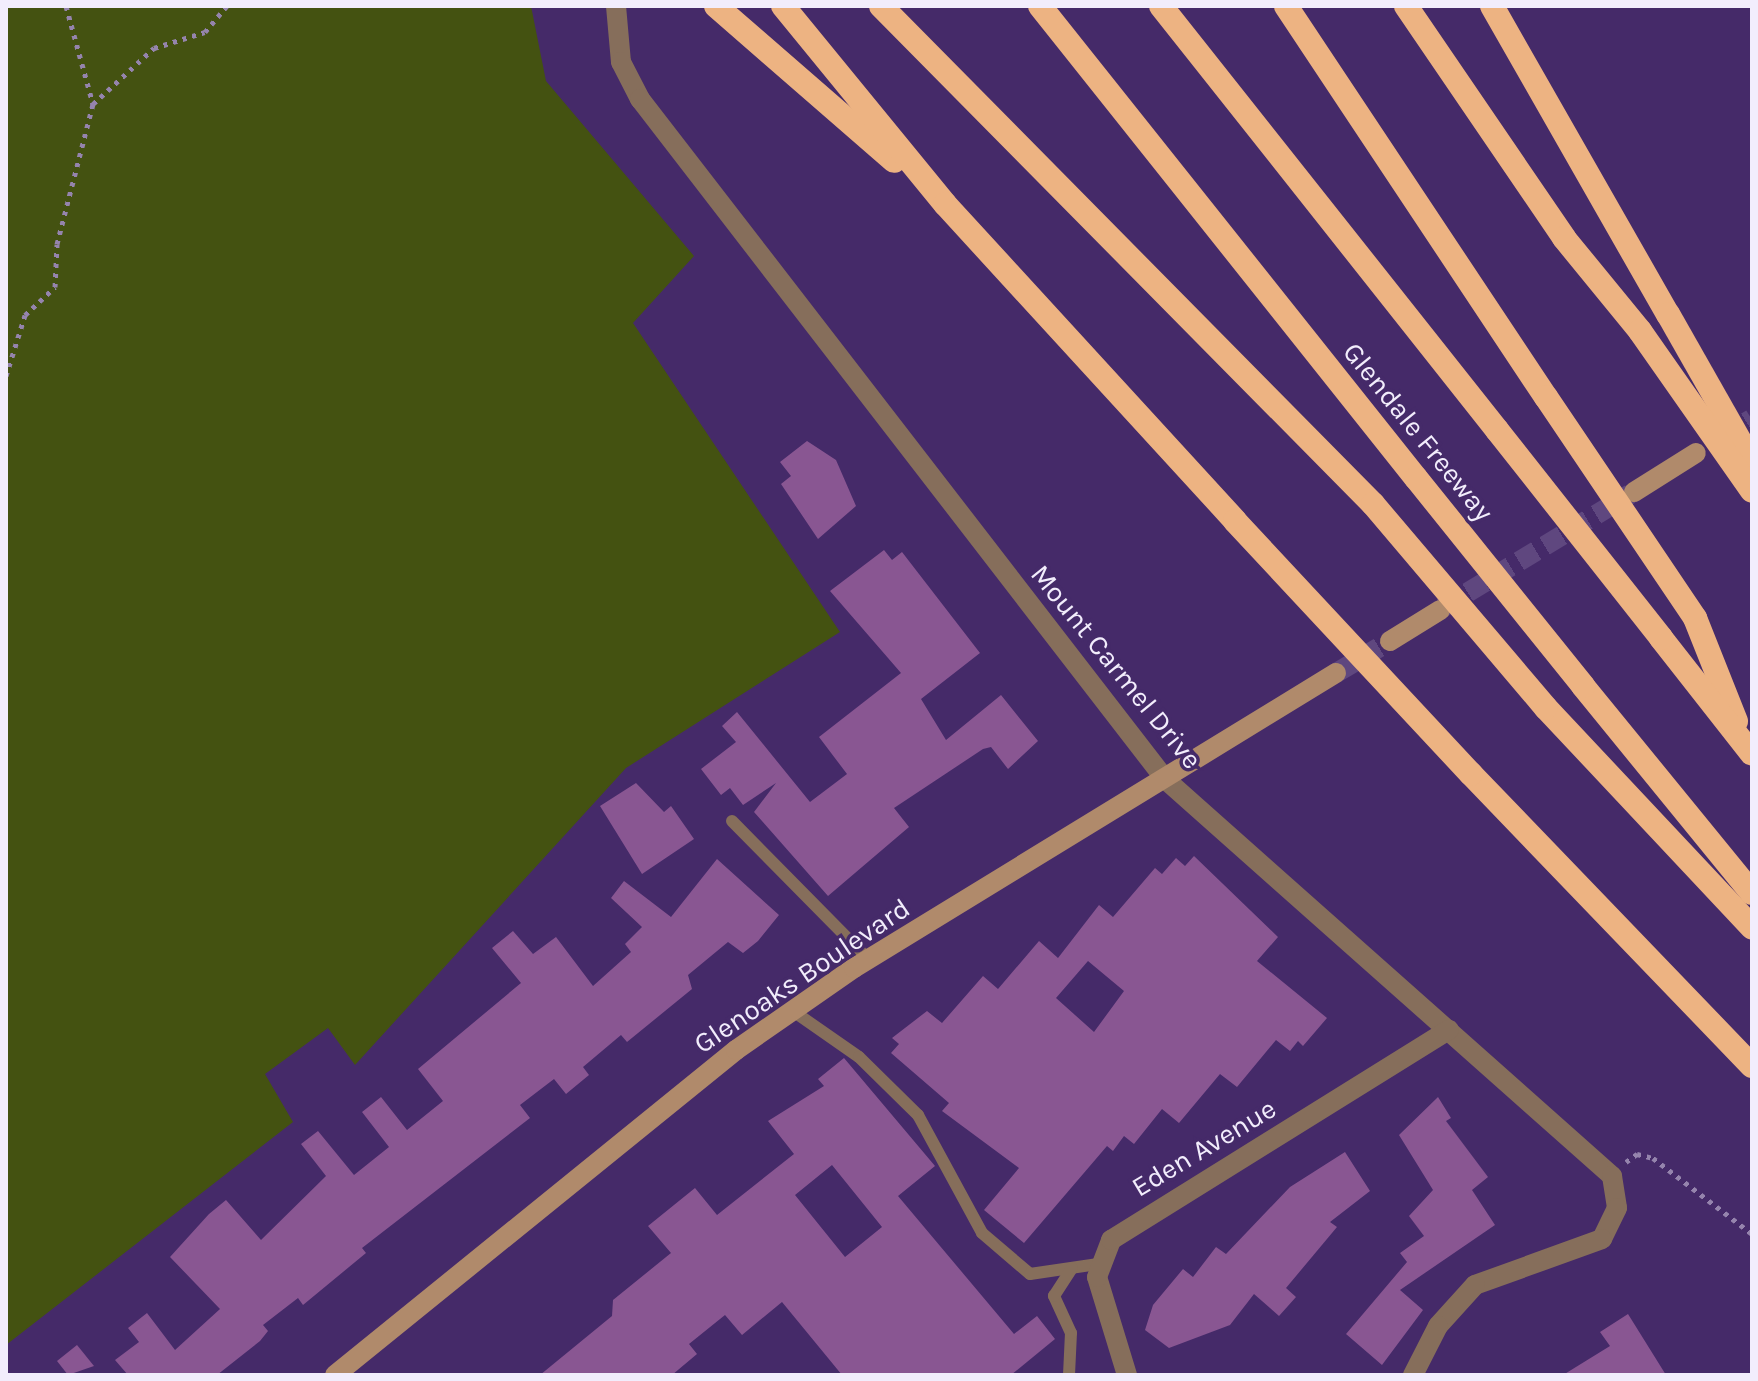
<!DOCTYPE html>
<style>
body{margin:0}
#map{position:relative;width:1758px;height:1381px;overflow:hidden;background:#452a69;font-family:Karla,sans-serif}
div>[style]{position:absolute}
.green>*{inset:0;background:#445211}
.building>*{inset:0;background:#895692}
.secondary-tunnel>*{height:20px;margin-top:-10px;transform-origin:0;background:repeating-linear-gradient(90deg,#5f477f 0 20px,transparent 0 30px)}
.path>*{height:5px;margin-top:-2.5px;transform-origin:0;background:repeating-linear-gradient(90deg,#9584ad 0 4px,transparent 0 10px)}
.lane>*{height:12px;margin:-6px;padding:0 6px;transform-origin:6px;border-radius:6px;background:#866e5b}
.street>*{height:20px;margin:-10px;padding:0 10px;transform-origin:10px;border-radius:10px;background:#866e5b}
.secondary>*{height:20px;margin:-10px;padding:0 10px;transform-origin:10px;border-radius:10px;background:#b08a6b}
.highway>*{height:24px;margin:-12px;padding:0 12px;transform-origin:12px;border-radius:12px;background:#edb382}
.highway-bridge>*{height:24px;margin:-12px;padding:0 12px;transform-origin:12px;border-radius:12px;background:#edb382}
span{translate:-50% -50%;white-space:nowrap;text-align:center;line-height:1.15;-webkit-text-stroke:7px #452a69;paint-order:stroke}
.street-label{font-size:28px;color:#f2edfc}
.frame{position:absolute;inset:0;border:8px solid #f2edfc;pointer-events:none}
</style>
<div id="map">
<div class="green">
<div style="clip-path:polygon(6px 6px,531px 6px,546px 81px,694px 256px,633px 323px,840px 632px,626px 768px,355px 1065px,328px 1028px,265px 1074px,293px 1122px,6px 1345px)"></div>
</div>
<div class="building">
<div style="clip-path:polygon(807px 441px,836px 460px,856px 506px,818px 539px,781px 484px,791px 476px,780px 462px)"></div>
<div style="clip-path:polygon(884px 550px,892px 560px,902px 552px,980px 653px,921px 699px,946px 740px,1001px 695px,1038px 741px,1008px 769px,991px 747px,983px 749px,894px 808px,909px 827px,828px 896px,754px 812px,776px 783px,743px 805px,730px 788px,721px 795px,701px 769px,736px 742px,722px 726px,737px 712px,810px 802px,847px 774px,819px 737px,901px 673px,830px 591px)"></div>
<div style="clip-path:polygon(636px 783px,664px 812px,671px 806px,694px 839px,642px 874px,600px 806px)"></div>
<div style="clip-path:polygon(evenodd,1194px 856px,1278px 937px,1257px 961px,1327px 1018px,1303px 1046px,1298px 1041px,1290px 1051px,1276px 1040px,1237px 1087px,1220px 1074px,1179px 1123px,1162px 1109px,1134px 1144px,1124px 1136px,1113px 1151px,1107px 1146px,1024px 1243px,984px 1210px,1019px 1168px,942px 1111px,949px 1103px,891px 1053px,899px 1044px,892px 1038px,927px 1011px,942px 1023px,983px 976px,998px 989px,1039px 941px,1058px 958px,1099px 905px,1113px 917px,1155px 868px,1162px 874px,1176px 858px,1185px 866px,1194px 856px,1088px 961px,1124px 991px,1094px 1032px,1056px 998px,1088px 961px)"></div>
<div style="clip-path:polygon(717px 859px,779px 915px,758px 941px,743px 953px,728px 942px,688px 975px,692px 989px,627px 1042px,621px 1035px,583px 1067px,589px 1075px,566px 1094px,554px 1079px,520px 1105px,530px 1118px,362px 1248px,366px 1253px,303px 1305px,298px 1298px,263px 1325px,268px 1331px,260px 1341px,217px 1375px,128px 1375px,115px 1360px,139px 1342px,128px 1328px,147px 1313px,175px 1350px,220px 1309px,170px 1257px,209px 1214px,226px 1200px,261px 1240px,326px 1176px,301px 1144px,318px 1131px,354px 1175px,389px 1147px,362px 1112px,381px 1097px,407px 1130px,443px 1101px,418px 1069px,521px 983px,492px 948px,513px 931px,533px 954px,556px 937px,593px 986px,631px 952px,625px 944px,642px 927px,611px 898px,624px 881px,671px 917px)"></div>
<div style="clip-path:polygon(evenodd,844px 1058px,935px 1166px,898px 1196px,1014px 1334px,1037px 1316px,1055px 1339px,1011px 1375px,842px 1375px,782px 1302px,742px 1335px,725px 1315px,689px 1344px,697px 1354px,672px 1375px,540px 1375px,612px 1316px,613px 1300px,671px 1253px,648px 1226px,695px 1188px,717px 1215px,794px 1154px,768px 1121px,824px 1086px,818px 1079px,844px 1058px,832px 1165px,882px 1227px,845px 1257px,795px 1195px,832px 1165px)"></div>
<div style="clip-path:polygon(1438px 1097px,1451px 1118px,1446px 1121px,1488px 1177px,1472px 1190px,1495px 1225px,1400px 1290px,1423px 1310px,1382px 1365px,1346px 1334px,1407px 1262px,1400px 1253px,1424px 1236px,1409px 1216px,1433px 1190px,1399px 1135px)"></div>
<div style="clip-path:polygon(1345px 1152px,1370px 1191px,1330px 1222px,1337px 1227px,1286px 1288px,1296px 1297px,1279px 1316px,1254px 1294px,1230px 1325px,1169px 1348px,1145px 1330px,1153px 1305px,1183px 1269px,1193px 1277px,1216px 1247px,1226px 1254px,1290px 1187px)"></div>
<div style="clip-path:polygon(1628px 1314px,1666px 1375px,1563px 1375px,1610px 1346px,1600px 1332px)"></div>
<div style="clip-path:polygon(77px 1345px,94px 1366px,68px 1375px,57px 1361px)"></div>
</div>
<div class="secondary-tunnel">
<div style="left:1721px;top:438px;width:36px;rotate:-32deg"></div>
<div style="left:1442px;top:608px;width:220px;rotate:-31.2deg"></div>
<div style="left:1336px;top:673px;width:63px;rotate:-30.7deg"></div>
</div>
<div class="path">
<div style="left:66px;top:6px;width:102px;rotate:74.6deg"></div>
<div style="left:6px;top:376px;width:64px;rotate:-72.7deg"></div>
<div style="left:25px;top:315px;width:41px;rotate:-43deg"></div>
<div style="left:55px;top:287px;width:43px;rotate:-87.3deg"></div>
<div style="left:57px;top:244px;width:145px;rotate:-75.6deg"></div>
<div style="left:93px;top:104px;width:83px;rotate:-42.6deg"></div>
<div style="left:154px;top:48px;width:53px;rotate:-17.4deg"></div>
<div style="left:205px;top:32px;width:34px;rotate:-50deg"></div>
<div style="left:1626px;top:1162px;width:14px;rotate:-36deg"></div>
<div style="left:1637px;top:1154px;width:16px;rotate:14deg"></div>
<div style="left:1653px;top:1158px;width:125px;rotate:37.5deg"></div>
</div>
<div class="lane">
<div style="left:732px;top:821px;width:194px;rotate:45.4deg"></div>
<div style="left:793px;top:1011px;width:80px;rotate:34.9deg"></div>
<div style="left:859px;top:1057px;width:83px;rotate:44.5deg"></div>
<div style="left:918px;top:1115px;width:134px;rotate:61.5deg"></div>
<div style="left:982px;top:1233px;width:63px;rotate:40.5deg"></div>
<div style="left:1030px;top:1274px;width:69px;rotate:-8.4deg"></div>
<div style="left:1069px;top:1375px;width:42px;rotate:-87.3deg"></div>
<div style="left:1071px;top:1333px;width:41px;rotate:-114.7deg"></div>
<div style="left:1054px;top:1296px;width:33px;rotate:-57deg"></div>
</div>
<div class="street">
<div style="left:616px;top:6px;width:56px;rotate:84.9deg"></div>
<div style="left:621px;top:62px;width:42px;rotate:62.8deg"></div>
<div style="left:640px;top:99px;width:859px;rotate:52.33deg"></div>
<div style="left:1165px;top:779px;width:598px;rotate:41.61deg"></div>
<div style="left:1612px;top:1176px;width:32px;rotate:81deg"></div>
<div style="left:1617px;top:1208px;width:34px;rotate:116deg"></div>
<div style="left:1602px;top:1239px;width:135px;rotate:160.1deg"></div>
<div style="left:1475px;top:1285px;width:55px;rotate:132.1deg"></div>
<div style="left:1438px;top:1326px;width:55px;rotate:117deg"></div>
<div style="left:1127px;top:1375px;width:102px;rotate:-107deg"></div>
<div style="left:1097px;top:1277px;width:40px;rotate:-69deg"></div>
<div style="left:1111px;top:1240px;width:398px;rotate:-31.9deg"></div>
</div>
<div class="secondary">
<div style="left:1634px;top:492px;width:73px;rotate:-32.2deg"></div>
<div style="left:1390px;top:641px;width:59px;rotate:-31.8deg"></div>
<div style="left:335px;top:1375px;width:516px;rotate:-39.02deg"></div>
<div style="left:736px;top:1050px;width:144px;rotate:-34.8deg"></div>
<div style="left:854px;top:968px;width:565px;rotate:-31.47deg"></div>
</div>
<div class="highway">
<div style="left:716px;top:6px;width:236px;rotate:41deg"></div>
<div style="left:783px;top:6px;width:256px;rotate:50.7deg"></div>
<div style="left:945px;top:204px;width:430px;rotate:47.5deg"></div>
<div style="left:881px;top:6px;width:700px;rotate:45.35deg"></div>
<div style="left:1040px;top:6px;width:603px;rotate:51.46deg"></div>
<div style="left:1161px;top:6px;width:541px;rotate:51.6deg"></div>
<div style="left:1286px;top:6px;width:470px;rotate:56.4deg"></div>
<div style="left:1406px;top:6px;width:281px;rotate:55.7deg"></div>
<div style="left:1564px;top:238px;width:120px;rotate:50.7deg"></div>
<div style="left:1492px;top:6px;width:355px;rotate:60.3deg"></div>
<div style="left:1695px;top:618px;width:111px;rotate:68.3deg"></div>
<div style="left:1661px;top:638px;width:147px;rotate:51.9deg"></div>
<div style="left:1583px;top:686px;width:267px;rotate:50.8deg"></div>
<div style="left:1546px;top:708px;width:301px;rotate:46.8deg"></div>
<div style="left:1471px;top:774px;width:405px;rotate:46.1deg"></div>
</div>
<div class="highway-bridge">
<div style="left:1668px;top:314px;width:170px;rotate:60.4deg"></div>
<div style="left:1640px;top:331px;width:195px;rotate:55deg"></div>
<div style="left:1546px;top:397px;width:267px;rotate:56deg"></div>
<div style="left:1497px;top:430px;width:265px;rotate:51.7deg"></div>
<div style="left:1416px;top:478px;width:267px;rotate:51.2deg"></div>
<div style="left:1373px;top:504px;width:267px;rotate:49.7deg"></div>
<div style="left:1235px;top:521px;width:346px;rotate:47deg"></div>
</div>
<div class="street-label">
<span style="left:1418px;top:432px;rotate:51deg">Glendale Freeway</span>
<span style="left:1116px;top:667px;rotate:51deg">Mount Carmel Drive</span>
<span style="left:802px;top:976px;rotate:-34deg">Glenoaks Boulevard</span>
<span style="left:1204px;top:1148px;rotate:-31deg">Eden Avenue</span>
</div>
<div class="frame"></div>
</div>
